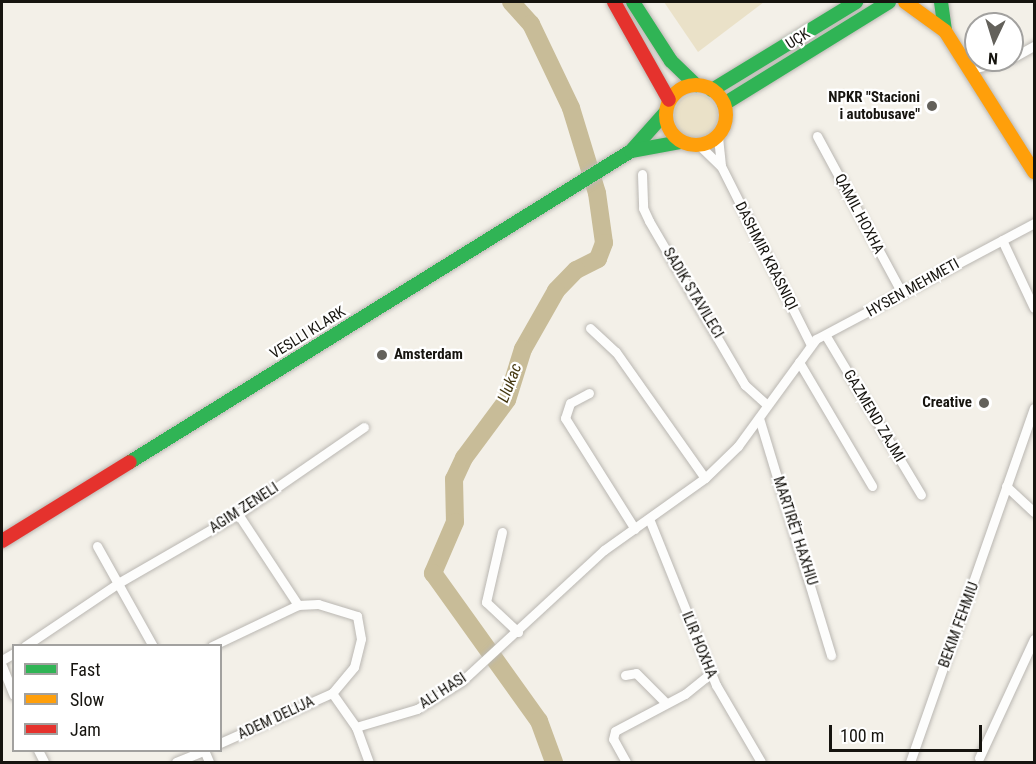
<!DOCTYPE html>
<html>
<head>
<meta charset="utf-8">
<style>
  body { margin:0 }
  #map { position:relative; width:1036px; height:764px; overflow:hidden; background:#f3f0e8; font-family:"Roboto Condensed",sans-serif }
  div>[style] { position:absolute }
  .green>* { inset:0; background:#eae1c8 }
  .round { border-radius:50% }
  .river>* { height:18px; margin:-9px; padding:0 9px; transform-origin:9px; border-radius:9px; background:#c8bc98 }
  .roads { filter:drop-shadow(0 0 2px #bab7b2) drop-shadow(0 0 2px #bab7b2) }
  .street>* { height:9px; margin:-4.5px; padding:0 4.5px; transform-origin:4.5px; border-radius:4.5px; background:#fdfdfc }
  .fast>* { height:14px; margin:-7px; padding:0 7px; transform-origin:7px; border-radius:7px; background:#30b455 }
  .slow>* { height:14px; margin:-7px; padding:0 7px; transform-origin:7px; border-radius:7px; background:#ff9f0a }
  .slow>.ring { margin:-7px; padding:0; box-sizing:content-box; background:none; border:14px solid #ff9f0a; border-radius:50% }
  .jam>* { height:14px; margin:-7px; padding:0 7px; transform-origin:7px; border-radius:7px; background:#e5322d }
  .dots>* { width:16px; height:16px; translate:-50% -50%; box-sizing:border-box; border:3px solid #fff; border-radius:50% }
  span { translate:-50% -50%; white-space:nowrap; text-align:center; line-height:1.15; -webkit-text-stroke:4.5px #fff; paint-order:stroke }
  .street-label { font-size:15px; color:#16140f }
  .poi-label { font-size:15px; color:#16140f; font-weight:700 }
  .right { translate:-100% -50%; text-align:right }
  .left { translate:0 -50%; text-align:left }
  .water-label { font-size:16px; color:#43360e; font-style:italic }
  .frame { position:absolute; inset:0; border:3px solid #16140f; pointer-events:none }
  .legend { position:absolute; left:12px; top:644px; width:210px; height:108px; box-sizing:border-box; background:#fff; border:2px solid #a2a19f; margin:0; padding:8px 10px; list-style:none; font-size:18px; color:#16140f }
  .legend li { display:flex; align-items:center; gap:12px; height:30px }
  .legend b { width:30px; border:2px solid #a2a19f }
  .north { position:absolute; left:964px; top:12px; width:60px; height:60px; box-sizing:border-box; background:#fff; border:2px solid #a2a19f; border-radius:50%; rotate:184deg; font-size:16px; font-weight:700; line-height:24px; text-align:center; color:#16140f }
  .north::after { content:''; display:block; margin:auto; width:21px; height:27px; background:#63615b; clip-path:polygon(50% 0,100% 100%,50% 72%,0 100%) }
  .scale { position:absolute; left:829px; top:725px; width:153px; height:27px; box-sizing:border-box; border:3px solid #16140f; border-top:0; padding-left:8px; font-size:18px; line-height:21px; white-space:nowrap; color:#16140f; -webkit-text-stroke:4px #fff; paint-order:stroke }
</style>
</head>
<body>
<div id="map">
  <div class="green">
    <i style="clip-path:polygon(664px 2px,764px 2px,698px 52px)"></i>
    <i class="round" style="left:674px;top:94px;width:44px;height:44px"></i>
  </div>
  <div class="river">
    <i style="left:511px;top:2px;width:30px;rotate:48deg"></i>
    <i style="left:531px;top:24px;width:93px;rotate:64.5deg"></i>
    <i style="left:571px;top:108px;width:89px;rotate:73deg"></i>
    <i style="left:597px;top:193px;width:50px;rotate:82deg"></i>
    <i style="left:604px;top:243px;width:17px;rotate:111deg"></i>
    <i style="left:598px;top:259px;width:25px;rotate:153deg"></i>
    <i style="left:576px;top:270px;width:29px;rotate:134deg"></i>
    <i style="left:556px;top:291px;width:67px;rotate:119.6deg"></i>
    <i style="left:523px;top:349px;width:53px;rotate:107.4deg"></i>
    <i style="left:507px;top:400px;width:72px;rotate:126.6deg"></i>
    <i style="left:464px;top:458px;width:23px;rotate:115deg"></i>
    <i style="left:454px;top:479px;width:43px;rotate:88.7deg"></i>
    <i style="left:455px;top:522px;width:56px;rotate:113.3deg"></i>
    <i style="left:433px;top:573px;width:182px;rotate:54.4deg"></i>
    <i style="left:539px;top:721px;width:44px;rotate:69.9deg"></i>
  </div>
  <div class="roads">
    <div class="street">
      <i style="left:1012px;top:58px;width:25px;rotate:-29deg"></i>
      <i style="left:968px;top:70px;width:41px;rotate:-14deg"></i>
      <i style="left:817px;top:136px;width:179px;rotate:61.6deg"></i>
      <i style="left:718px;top:137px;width:29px;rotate:84deg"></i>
      <i style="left:700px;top:146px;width:29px;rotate:44deg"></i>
      <i style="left:721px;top:166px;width:200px;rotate:63.3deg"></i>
      <i style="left:642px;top:174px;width:34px;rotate:88deg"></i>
      <i style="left:643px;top:208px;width:14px;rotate:65deg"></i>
      <i style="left:649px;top:221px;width:190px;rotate:59.7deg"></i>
      <i style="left:745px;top:385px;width:28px;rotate:42deg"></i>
      <i style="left:1002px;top:240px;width:75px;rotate:64.8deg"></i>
      <i style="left:590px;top:328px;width:35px;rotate:43deg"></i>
      <i style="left:616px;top:352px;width:154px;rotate:54.8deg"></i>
      <i style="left:826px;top:336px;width:185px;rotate:59.1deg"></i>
      <i style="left:799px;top:362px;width:144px;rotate:59.5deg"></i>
      <i style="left:589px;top:393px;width:21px;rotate:152deg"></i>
      <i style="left:570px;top:403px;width:16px;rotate:108deg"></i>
      <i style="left:565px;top:418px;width:131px;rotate:57.8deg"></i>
      <i style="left:759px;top:418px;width:248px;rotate:73.1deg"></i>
      <i style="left:1006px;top:486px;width:38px;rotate:43deg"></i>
      <i style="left:238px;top:514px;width:109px;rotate:56.6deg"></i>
      <i style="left:650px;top:521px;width:177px;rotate:68.1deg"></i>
      <i style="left:716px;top:685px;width:89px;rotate:59.7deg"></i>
      <i style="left:502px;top:532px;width:72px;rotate:102.9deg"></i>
      <i style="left:486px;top:602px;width:44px;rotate:43.2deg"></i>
      <i style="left:97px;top:546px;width:115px;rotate:60.8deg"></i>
      <i style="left:25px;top:646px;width:115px;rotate:-34deg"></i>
      <i style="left:120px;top:582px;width:136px;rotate:-30deg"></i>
      <i style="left:238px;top:514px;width:153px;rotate:-34.6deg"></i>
      <i style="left:212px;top:646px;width:95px;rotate:-25.5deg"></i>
      <i style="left:298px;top:605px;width:20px;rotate:-3deg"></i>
      <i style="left:318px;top:604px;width:41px;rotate:17.1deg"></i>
      <i style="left:357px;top:616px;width:23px;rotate:80deg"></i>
      <i style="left:361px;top:639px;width:29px;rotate:104deg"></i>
      <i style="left:354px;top:667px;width:34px;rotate:130deg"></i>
      <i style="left:332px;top:693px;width:123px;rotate:155.9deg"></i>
      <i style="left:2px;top:660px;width:14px;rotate:-30deg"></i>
      <i style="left:2px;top:666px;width:31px;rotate:68deg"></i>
      <i style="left:625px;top:675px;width:11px;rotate:-10deg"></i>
      <i style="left:636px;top:673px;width:42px;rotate:45deg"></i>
      <i style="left:332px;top:693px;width:42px;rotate:54.8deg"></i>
      <i style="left:356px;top:727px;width:37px;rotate:70deg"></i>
      <i style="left:356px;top:727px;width:64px;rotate:-16.4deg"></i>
      <i style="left:417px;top:709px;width:53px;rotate:-31.9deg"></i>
      <i style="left:462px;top:681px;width:193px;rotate:-42.7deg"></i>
      <i style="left:604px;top:550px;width:124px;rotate:-35.5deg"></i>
      <i style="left:705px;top:478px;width:46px;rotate:-44.1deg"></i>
      <i style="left:738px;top:446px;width:132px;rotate:-53.9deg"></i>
      <i style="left:816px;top:339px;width:247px;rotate:-28deg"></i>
      <i style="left:38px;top:750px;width:13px;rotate:63deg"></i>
      <i style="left:204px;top:750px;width:13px;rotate:67deg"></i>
      <i style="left:979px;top:758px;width:131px;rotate:-65.2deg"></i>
      <i style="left:176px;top:762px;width:31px;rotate:-22deg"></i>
      <i style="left:626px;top:762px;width:26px;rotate:-119deg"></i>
      <i style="left:613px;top:739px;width:8px;rotate:-76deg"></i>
      <i style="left:615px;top:731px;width:79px;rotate:-27.9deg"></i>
      <i style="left:685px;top:694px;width:33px;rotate:-39deg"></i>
      <i style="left:910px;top:762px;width:375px;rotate:-70.7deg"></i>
    </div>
    <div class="fast">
      <i style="left:633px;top:2px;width:70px;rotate:57.2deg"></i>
      <i style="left:671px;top:61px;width:35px;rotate:44deg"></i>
      <i style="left:941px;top:2px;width:29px;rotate:82deg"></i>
      <i style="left:712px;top:90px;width:169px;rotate:-31.4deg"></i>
      <i style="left:724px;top:104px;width:194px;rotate:-31.7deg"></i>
      <i style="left:633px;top:149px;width:48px;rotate:-48.4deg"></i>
      <i style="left:130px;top:462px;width:590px;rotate:-31.83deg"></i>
      <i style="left:631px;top:151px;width:51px;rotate:-10.2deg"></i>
    </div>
    <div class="slow">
      <i style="left:905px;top:2px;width:49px;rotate:35.9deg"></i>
      <i style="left:945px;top:31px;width:167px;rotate:57.7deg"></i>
      <i class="ring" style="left:666px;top:85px;width:46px;height:46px"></i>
    </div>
    <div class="jam">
      <i style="left:614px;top:2px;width:112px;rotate:60.7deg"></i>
      <i style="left:2px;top:541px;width:150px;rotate:-31.7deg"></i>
    </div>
  </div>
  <div class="dots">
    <i style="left:932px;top:106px;background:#63615b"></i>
    <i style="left:382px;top:355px;background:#63615b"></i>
    <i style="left:984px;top:403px;background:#63615b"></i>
  </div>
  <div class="street-label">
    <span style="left:798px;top:39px;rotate:-32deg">UÇK</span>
    <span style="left:859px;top:214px;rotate:62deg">QAMIL HOXHA</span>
    <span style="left:766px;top:256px;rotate:63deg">DASHMIR KRASNIQI</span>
    <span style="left:913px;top:288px;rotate:-29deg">HYSEN MEHMETI</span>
    <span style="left:693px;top:293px;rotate:59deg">SADIK STAVILECI</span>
    <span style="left:308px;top:333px;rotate:-32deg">VESLLI KLARK</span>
    <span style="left:874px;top:416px;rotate:59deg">GAZMEND ZAJMI</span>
    <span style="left:244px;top:508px;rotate:-33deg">AGIM ZENELI</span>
    <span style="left:795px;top:531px;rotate:72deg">MARTIRËT HAXHIU</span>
    <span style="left:959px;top:625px;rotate:-70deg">BEKIM FEHMIU</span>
    <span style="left:699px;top:645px;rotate:68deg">ILIR HOXHA</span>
    <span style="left:443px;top:691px;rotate:-33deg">ALI HASI</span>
    <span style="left:276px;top:718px;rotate:-25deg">ADEM DELIJA</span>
  </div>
  <div class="poi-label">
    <span class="right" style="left:920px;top:106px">NPKR "Stacioni<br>i autobusave"</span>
    <span class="left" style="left:394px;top:355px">Amsterdam</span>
    <span class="right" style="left:972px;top:403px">Creative</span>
  </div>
  <div class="water-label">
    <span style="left:510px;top:383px;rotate:-69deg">Llukac</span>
  </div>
  <div class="frame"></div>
  <ul class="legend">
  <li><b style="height:8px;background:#30b455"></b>Fast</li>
  <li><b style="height:8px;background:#ff9f0a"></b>Slow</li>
  <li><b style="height:8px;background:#e5322d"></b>Jam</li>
  </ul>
  <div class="north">N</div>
  <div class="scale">100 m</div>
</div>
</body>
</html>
